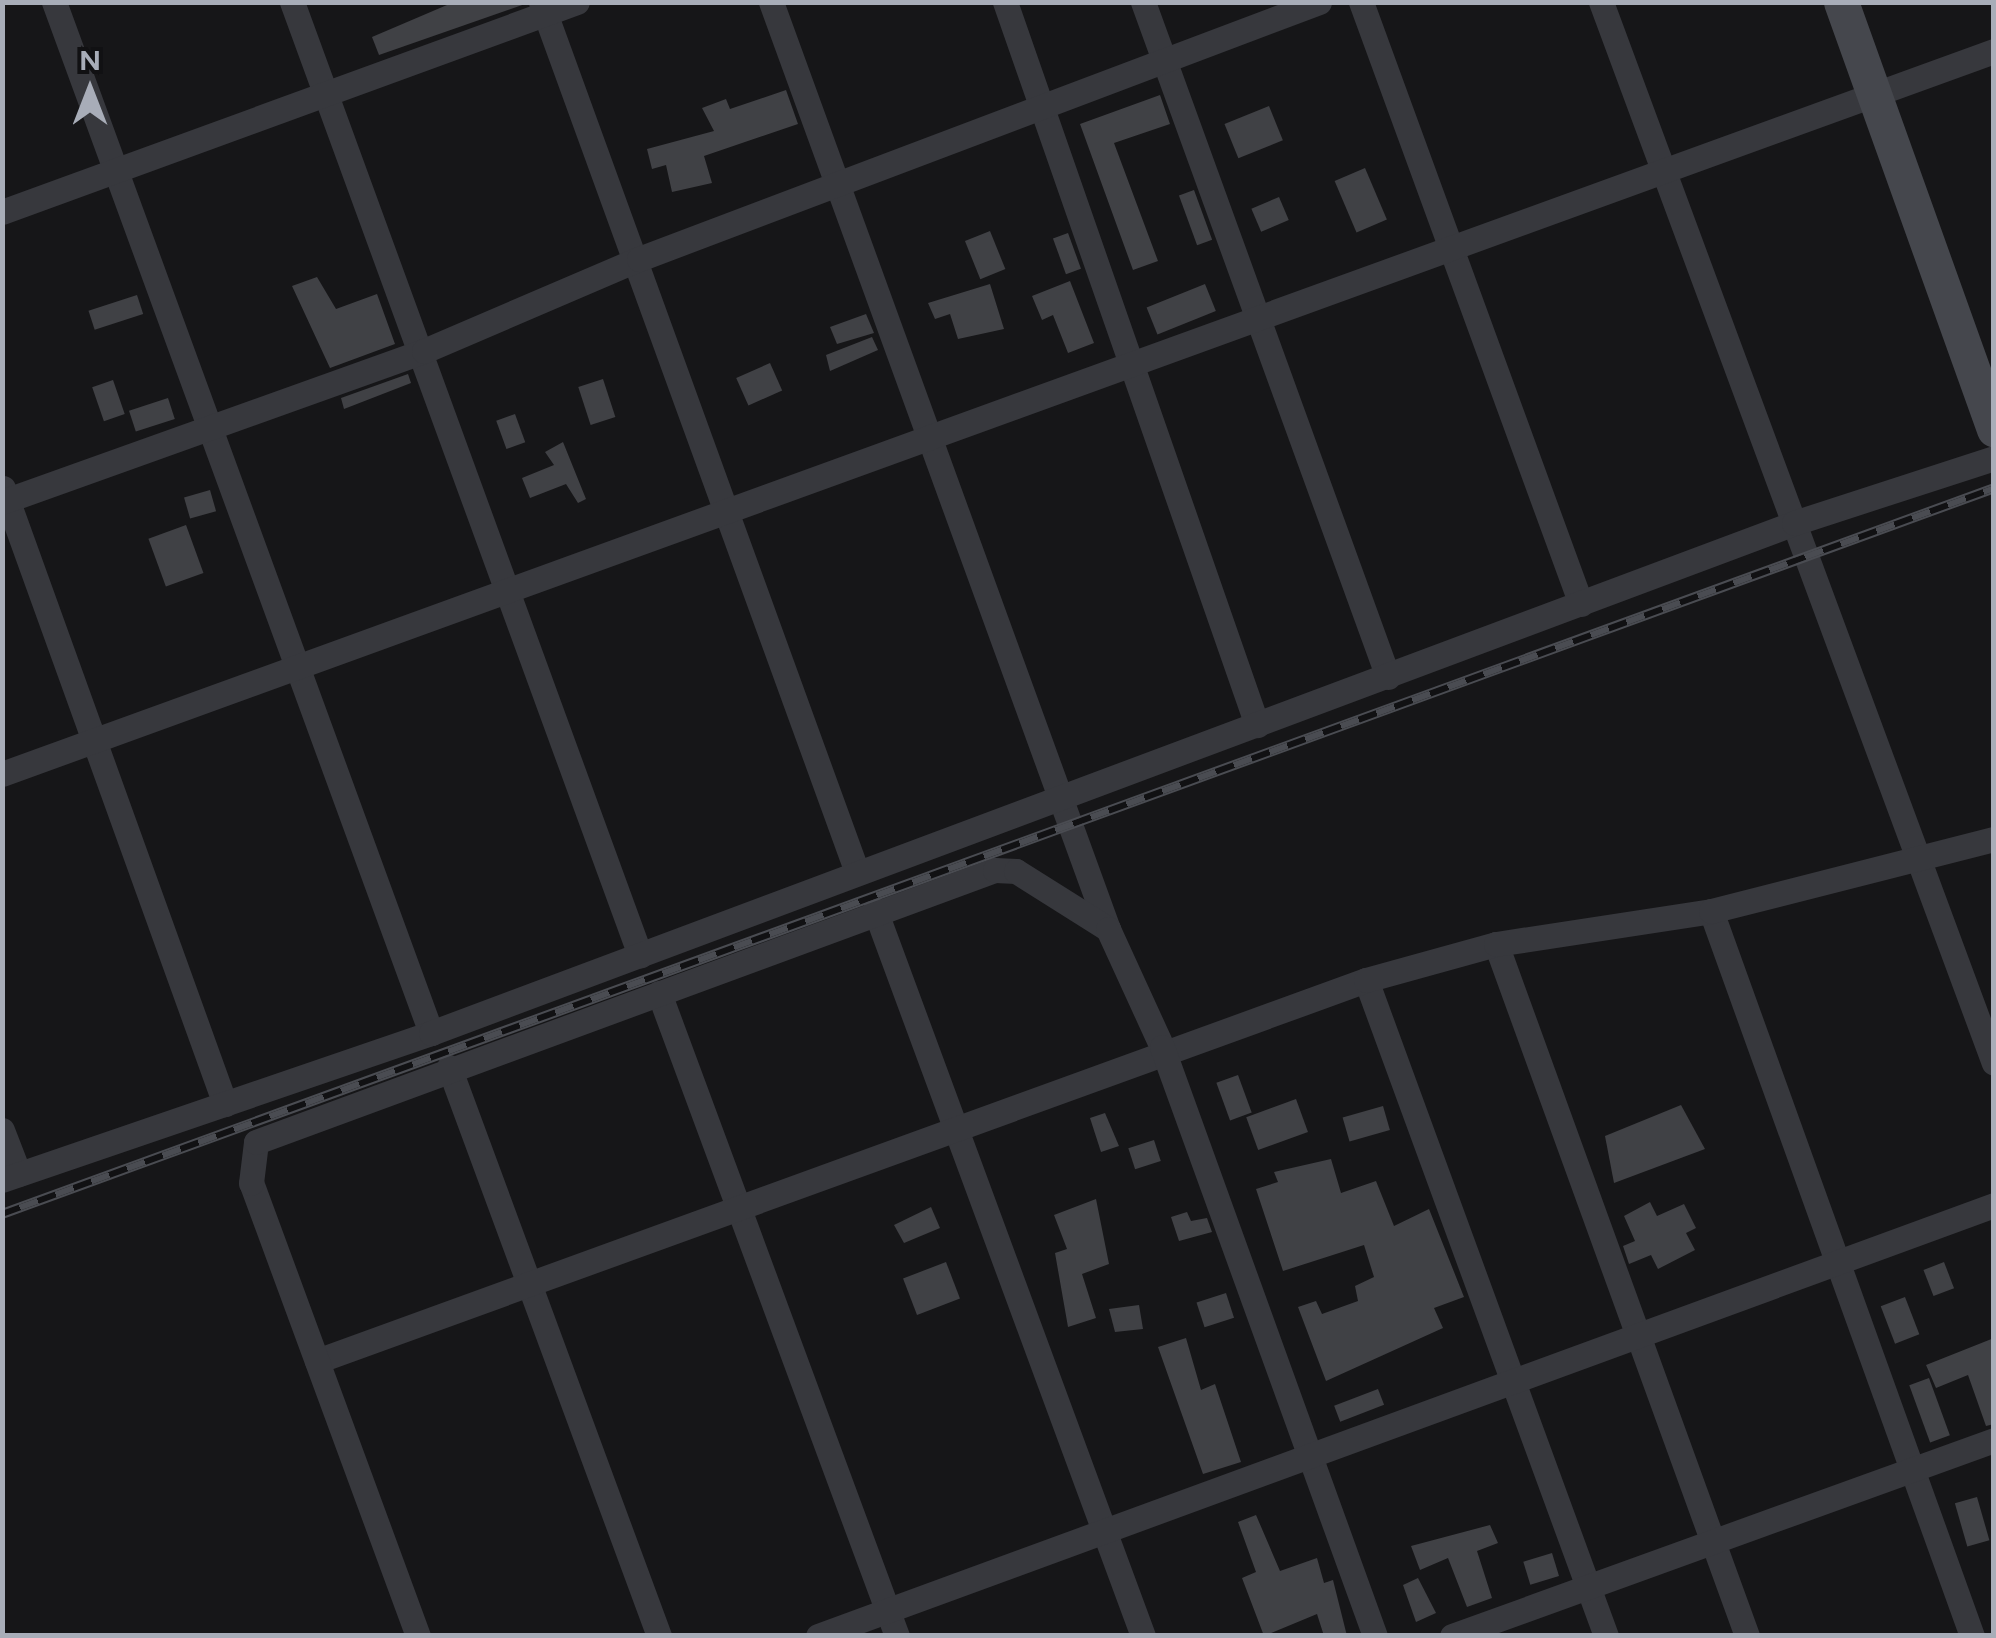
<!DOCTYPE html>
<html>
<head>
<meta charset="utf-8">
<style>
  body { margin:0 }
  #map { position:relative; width:1996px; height:1638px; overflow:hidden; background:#161618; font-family:Figtree,sans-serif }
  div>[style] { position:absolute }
  .building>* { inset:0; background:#404145; transform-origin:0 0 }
  .minor>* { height:25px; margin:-12.5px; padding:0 12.5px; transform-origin:12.5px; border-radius:12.5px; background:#37383d }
  .secondary>* { height:35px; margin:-17.5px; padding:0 17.5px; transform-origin:17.5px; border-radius:17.5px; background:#45474d }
  .rail>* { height:10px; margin-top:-5px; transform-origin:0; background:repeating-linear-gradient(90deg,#111113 0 19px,#4a4c52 0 38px); box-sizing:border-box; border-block:2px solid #4a4c52 }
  span { translate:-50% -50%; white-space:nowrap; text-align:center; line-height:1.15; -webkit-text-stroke:8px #111113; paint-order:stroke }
  .frame { position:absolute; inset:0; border:5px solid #a8adb8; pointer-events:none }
  .north { position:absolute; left:40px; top:40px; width:100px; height:100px; -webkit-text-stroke:8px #111113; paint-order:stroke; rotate:0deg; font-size:28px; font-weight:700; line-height:40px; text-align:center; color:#a8adb8 }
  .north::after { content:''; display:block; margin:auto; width:35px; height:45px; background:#a8adb8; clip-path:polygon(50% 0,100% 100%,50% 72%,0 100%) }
</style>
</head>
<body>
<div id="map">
  <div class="building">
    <i style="clip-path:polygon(454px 2px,525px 4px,379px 55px,372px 37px)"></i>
    <i style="clip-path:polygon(786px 90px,798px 124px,704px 156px,712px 183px,672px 192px,666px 165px,652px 169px,647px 149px,714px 131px,702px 108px,726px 99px,730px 109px)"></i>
    <i style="clip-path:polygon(1160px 95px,1170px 124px,1114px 143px,1158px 261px,1133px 270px,1080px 124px)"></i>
    <i style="left:1269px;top:106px;width:37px;height:48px;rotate:68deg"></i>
    <i style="left:1365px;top:168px;width:56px;height:33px;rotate:67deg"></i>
    <i style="left:1194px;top:190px;width:53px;height:16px;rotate:70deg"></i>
    <i style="left:1279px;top:197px;width:25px;height:30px;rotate:67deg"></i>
    <i style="left:990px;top:231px;width:41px;height:27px;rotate:68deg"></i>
    <i style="left:1068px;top:233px;width:38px;height:16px;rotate:70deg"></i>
    <i style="clip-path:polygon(317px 277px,336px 309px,377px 294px,395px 344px,330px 368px,292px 286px)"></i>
    <i style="clip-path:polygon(1070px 281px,1094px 343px,1068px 353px,1053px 315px,1042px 320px,1032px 296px)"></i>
    <i style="clip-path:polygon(990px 284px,1004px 329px,958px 339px,950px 314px,935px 319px,928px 303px)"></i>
    <i style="left:1205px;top:284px;width:29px;height:63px;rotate:68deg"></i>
    <i style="left:137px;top:295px;width:20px;height:51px;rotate:72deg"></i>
    <i style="clip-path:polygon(866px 314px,874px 333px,837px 344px,830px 327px)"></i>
    <i style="clip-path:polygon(872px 337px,878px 350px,830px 371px,826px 355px)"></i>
    <i style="left:770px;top:363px;width:30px;height:37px;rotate:66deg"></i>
    <i style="clip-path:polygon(408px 374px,411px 383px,344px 409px,341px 398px)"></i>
    <i style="left:603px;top:379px;width:40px;height:26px;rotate:72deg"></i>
    <i style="left:113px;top:380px;width:36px;height:22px;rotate:71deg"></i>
    <i style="left:168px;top:398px;width:22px;height:41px;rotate:72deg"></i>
    <i style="left:515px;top:414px;width:30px;height:20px;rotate:70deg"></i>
    <i style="clip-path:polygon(563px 442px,586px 499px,578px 503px,566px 484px,530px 498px,522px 478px,554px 465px,545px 452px)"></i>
    <i style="left:210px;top:490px;width:22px;height:27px;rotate:74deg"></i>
    <i style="left:186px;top:525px;width:51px;height:40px;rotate:70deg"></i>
    <i style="left:1238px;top:1075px;width:40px;height:23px;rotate:70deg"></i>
    <i style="left:1296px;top:1099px;width:35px;height:53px;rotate:70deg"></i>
    <i style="clip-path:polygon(1681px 1105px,1705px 1149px,1614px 1183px,1605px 1136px)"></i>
    <i style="left:1383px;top:1106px;width:25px;height:42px;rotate:74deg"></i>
    <i style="clip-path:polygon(1105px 1113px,1119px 1146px,1101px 1152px,1090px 1118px)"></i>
    <i style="left:1154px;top:1140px;width:22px;height:27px;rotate:72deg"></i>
    <i style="clip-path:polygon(1331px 1159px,1341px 1193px,1376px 1181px,1394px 1226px,1429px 1209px,1464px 1297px,1434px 1308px,1443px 1328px,1326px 1381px,1298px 1307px,1316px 1301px,1322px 1314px,1358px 1301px,1355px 1286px,1374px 1277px,1364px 1245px,1283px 1271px,1256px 1189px,1278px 1182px,1274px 1172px)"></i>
    <i style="clip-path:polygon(1096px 1199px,1109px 1264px,1082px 1274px,1096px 1318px,1068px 1327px,1055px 1253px,1067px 1249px,1054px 1215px)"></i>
    <i style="clip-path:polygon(1650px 1202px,1657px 1216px,1684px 1204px,1696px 1228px,1686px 1233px,1695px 1250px,1658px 1269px,1651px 1255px,1629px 1264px,1623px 1246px,1635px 1241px,1624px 1216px)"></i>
    <i style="clip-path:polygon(931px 1207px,940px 1228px,904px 1243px,894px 1225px)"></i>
    <i style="clip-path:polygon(1187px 1212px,1191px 1221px,1207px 1218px,1212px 1232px,1179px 1241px,1171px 1217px)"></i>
    <i style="left:946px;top:1262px;width:39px;height:46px;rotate:69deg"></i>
    <i style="left:1944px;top:1262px;width:28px;height:22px;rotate:69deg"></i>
    <i style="left:1226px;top:1293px;width:26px;height:31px;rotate:72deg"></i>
    <i style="left:1905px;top:1297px;width:40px;height:26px;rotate:69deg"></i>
    <i style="clip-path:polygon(1139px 1305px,1143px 1329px,1115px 1332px,1109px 1309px)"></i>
    <i style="clip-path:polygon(1186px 1338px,1201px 1390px,1215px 1384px,1241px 1462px,1203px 1474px,1158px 1347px)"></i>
    <i style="clip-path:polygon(1994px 1338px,1994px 1424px,1986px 1426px,1968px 1375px,1936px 1388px,1926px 1365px)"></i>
    <i style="left:1929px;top:1378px;width:61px;height:21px;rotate:70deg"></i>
    <i style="left:1378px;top:1389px;width:17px;height:47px;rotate:69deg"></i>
    <i style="left:1977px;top:1497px;width:45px;height:23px;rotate:74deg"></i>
    <i style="clip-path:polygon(1256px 1515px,1280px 1571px,1317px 1558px,1324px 1583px,1333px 1580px,1347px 1636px,1324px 1636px,1317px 1614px,1264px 1636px,1242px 1578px,1256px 1572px,1238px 1522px)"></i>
    <i style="clip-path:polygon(1490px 1525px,1498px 1543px,1477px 1551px,1492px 1598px,1467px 1607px,1448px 1558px,1420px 1570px,1411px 1546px)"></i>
    <i style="left:1552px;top:1553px;width:24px;height:30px;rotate:73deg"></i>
    <i style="clip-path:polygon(1418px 1578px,1436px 1613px,1416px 1622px,1403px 1585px)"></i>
  </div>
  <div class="minor">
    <i style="left:54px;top:2px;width:1098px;rotate:69.91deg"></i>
    <i style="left:292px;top:2px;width:1015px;rotate:69.94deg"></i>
    <i style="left:541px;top:2px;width:926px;rotate:70.04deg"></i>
    <i style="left:771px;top:2px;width:986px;rotate:70.02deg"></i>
    <i style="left:1005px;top:2px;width:766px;rotate:70.78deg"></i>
    <i style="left:1143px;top:2px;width:718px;rotate:70.05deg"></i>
    <i style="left:1361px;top:2px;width:641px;rotate:69.93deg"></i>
    <i style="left:1601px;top:2px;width:1131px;rotate:69.68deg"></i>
    <i style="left:2px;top:212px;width:612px;rotate:-20.06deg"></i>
    <i style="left:3px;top:488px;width:655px;rotate:70.18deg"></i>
    <i style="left:2px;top:502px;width:448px;rotate:-19.7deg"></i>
    <i style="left:424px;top:351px;width:234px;rotate:-23.2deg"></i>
    <i style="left:639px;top:259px;width:727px;rotate:-20.7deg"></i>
    <i style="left:2px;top:774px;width:2119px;rotate:-19.95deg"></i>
    <i style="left:875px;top:910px;width:774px;rotate:69.74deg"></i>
    <i style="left:1711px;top:911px;width:771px;rotate:70.2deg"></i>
    <i style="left:1496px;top:944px;width:736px;rotate:70.06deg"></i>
    <i style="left:1366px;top:980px;width:699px;rotate:69.9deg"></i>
    <i style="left:659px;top:993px;width:686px;rotate:69.69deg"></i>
    <i style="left:449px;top:1067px;width:607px;rotate:69.74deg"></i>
    <i style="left:2px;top:1130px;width:47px;rotate:68.9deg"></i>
    <i style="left:2px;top:1180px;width:453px;rotate:-18.9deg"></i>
    <i style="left:431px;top:1033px;width:1455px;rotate:-20.51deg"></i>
    <i style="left:1794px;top:523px;width:210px;rotate:-18deg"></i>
    <i style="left:317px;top:1361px;width:1116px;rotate:-19.96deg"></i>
    <i style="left:1366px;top:980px;width:135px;rotate:-15.5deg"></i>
    <i style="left:1496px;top:944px;width:218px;rotate:-8.7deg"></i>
    <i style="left:1711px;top:911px;width:292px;rotate:-14.3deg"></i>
    <i style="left:418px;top:1636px;width:483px;rotate:-110.2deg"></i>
    <i style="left:251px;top:1183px;width:41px;rotate:-83deg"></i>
    <i style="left:256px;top:1142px;width:787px;rotate:-20.21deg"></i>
    <i style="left:995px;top:870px;width:21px;rotate:3deg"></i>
    <i style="left:1016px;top:871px;width:109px;rotate:32.2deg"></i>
    <i style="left:1108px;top:929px;width:130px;rotate:65.4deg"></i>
    <i style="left:1162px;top:1047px;width:626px;rotate:70.12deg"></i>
    <i style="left:818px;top:1636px;width:1252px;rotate:-20.13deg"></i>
    <i style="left:1452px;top:1636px;width:576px;rotate:-19.88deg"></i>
  </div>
  <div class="secondary">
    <i style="left:1841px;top:2px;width:454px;rotate:70.3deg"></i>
  </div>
  <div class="rail">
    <i style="left:2px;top:1214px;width:2120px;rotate:-20.02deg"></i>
  </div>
  <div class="frame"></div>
  <div class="north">N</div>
</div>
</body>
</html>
